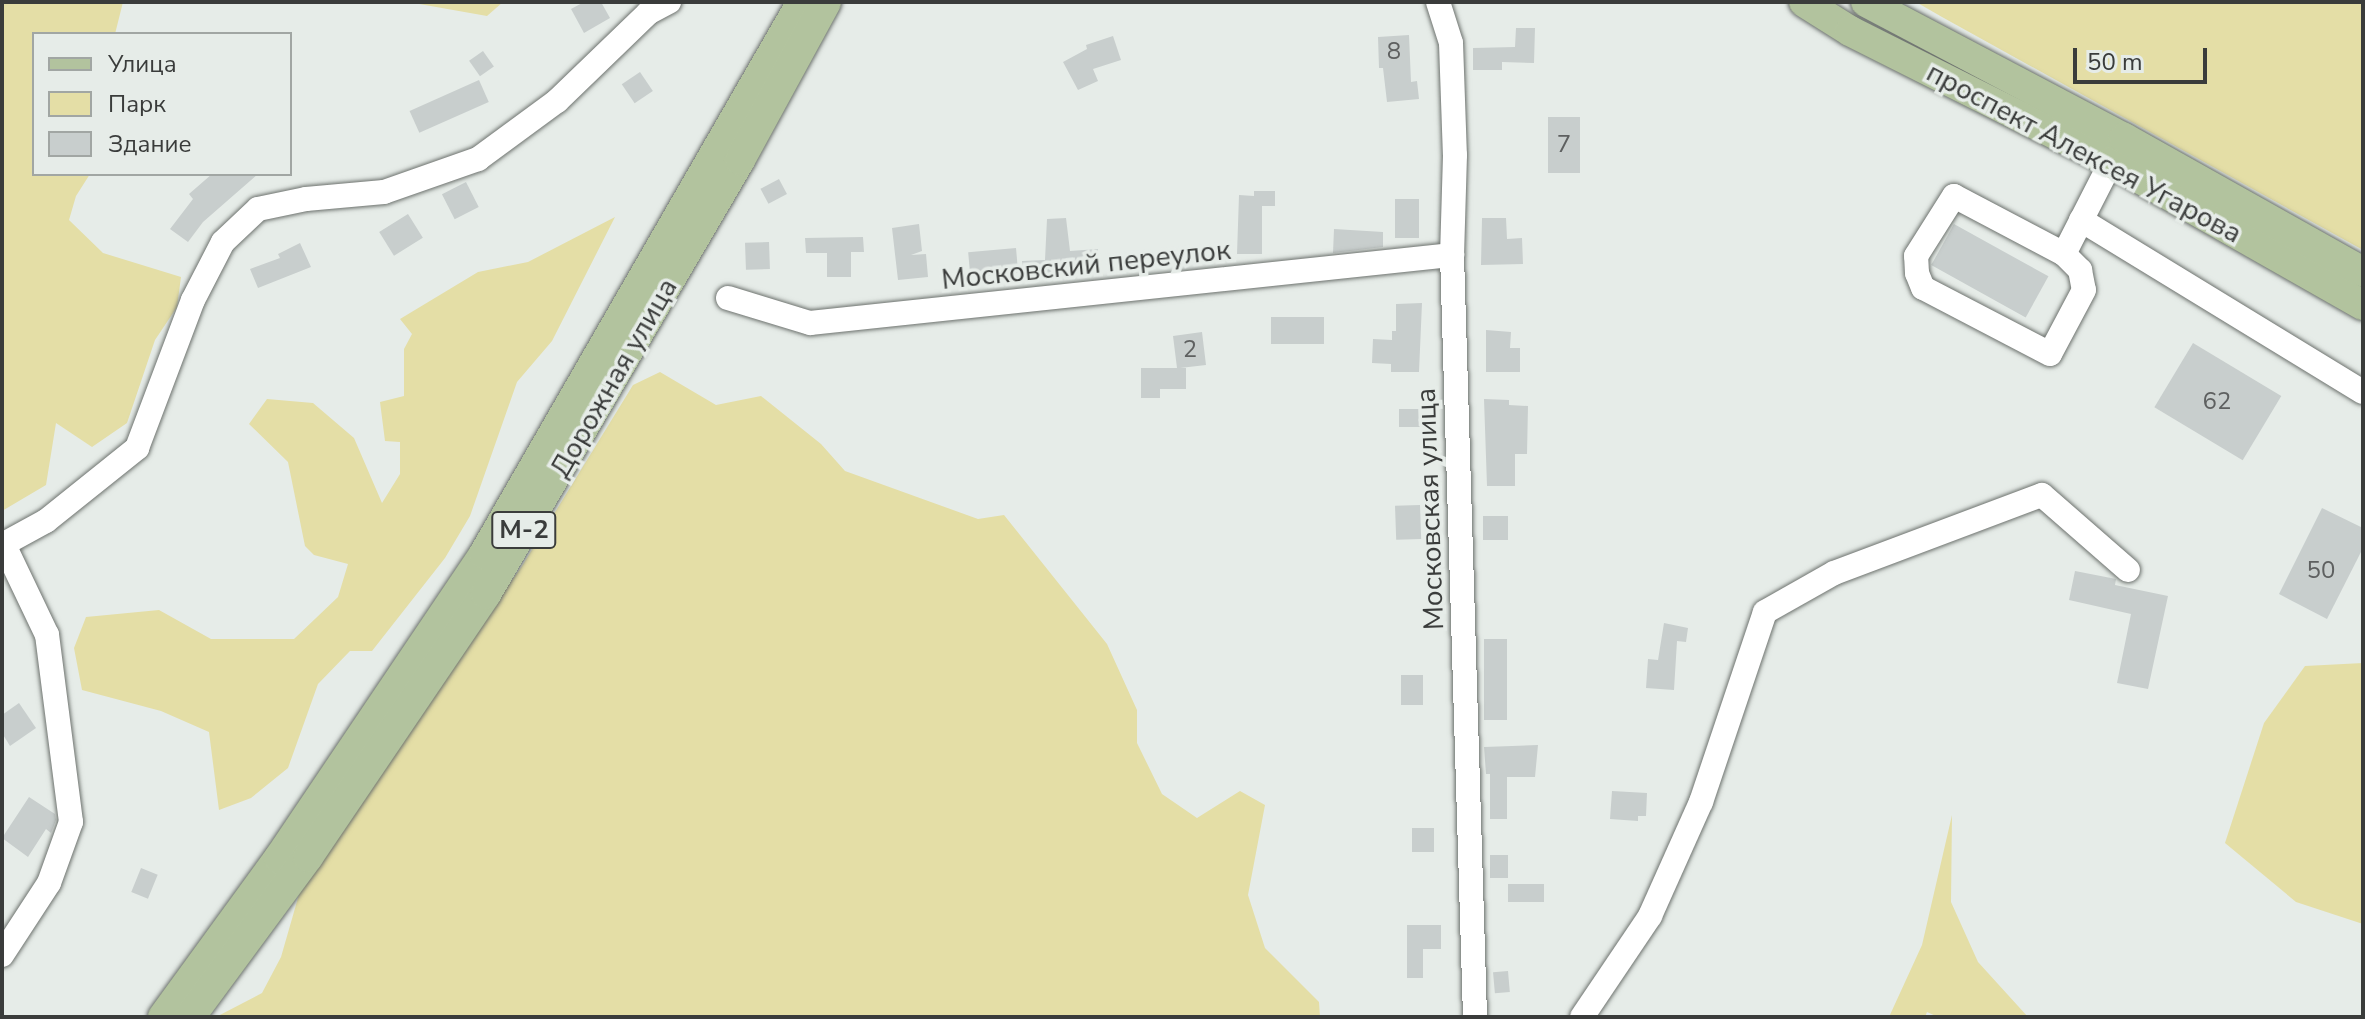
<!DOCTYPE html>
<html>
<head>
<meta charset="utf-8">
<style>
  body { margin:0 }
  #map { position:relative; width:2365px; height:1019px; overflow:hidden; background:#e6ece8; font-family:"Nunito Sans",sans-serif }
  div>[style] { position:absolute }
  .green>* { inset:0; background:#e4dea6 }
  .building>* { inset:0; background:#c8cecd; transform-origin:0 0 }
  .roads { filter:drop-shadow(0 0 2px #6d726e) drop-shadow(0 0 2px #6d726e) }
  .minor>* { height:24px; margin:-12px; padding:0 12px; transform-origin:12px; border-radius:12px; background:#fff }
  .major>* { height:30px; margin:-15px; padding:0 15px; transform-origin:15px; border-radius:15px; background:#b2c39e }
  span { translate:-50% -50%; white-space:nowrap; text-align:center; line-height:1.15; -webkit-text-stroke:7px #e6ece8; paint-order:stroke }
  .number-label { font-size:24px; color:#5e6060 }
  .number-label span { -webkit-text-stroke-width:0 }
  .shield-label span { padding:2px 6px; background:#e6ece8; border:2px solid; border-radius:6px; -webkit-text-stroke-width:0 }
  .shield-label { font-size:26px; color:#3a3c3b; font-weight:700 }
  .street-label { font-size:28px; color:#3a3c3b }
  .frame { position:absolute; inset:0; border:4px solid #3a3c3b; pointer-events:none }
  .legend { position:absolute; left:32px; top:32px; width:260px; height:144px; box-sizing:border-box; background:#e6ece8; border:2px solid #a1a6a3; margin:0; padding:10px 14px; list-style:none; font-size:24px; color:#3a3c3b }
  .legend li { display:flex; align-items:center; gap:16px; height:40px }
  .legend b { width:40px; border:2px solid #a1a6a3 }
  .scale { position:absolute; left:2073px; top:48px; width:134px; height:36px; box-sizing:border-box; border:4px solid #3a3c3b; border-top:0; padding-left:10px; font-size:24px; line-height:28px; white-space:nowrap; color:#3a3c3b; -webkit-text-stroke:6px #e6ece8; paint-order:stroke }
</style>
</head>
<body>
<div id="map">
  <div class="green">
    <i style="clip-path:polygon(2px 2px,123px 2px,115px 34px,34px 34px,34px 174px,90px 174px,76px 196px,69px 220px,103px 253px,181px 277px,177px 307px,155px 340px,127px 423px,92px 447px,56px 423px,46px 485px,2px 511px)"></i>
    <i style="clip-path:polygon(408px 2px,503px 2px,487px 16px)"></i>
    <i style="clip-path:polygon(1916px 2px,2363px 2px,2363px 250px,1942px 17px)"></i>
    <i style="clip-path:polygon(615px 217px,552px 341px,517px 382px,470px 516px,445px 558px,372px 651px,350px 651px,318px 684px,288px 768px,251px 798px,219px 810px,209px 732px,161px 711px,82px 690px,74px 648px,86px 617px,159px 610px,211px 639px,294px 639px,338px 597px,348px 564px,314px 555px,305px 546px,288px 462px,249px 424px,267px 399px,313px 403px,354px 438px,382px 503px,400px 474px,400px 442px,385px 441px,380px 402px,404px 396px,404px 349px,412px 334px,400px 319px,478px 272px,528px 262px)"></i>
    <i style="clip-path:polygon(660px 372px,716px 405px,761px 396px,821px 444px,845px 471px,978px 519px,1004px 515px,1107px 644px,1137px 710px,1137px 743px,1162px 794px,1197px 818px,1240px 791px,1265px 805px,1248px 895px,1265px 948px,1319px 1002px,1320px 1017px,216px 1017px,262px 993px,281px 957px,302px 884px,375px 774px,522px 566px,633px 385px)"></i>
    <i style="clip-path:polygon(2363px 663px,2363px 924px,2296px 902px,2225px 843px,2264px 723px,2305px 666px)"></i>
    <i style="clip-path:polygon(1952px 815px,1951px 902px,1978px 962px,2028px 1017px,1938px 1017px,1927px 1012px,1925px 1017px,1889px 1017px,1922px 945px)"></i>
  </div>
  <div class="building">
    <i style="clip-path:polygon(584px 2px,601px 2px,610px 18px,584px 33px,571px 9px)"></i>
    <i style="clip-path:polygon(1516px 28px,1535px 28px,1534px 63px,1502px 62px,1502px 70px,1473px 70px,1473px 48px,1515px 47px)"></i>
    <i style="clip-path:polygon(1409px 35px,1411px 82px,1417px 81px,1419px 99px,1387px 102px,1383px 68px,1379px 68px,1378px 37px)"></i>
    <i style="clip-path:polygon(1113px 36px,1121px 60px,1093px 69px,1098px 81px,1078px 90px,1063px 62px,1087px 49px,1086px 45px)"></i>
    <i style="left:483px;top:51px;width:19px;height:17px;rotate:55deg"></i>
    <i style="left:640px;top:72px;width:23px;height:22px;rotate:56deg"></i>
    <i style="left:479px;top:80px;width:24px;height:76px;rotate:66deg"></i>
    <i style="left:1548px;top:117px;width:32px;height:56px"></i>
    <i style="clip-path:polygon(212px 174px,258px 174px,203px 222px,188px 242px,170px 229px,193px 199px,189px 194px)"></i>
    <i style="left:779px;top:179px;width:17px;height:21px;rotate:62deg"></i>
    <i style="left:466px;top:182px;width:28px;height:27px;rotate:63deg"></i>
    <i style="clip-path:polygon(1254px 191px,1275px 191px,1275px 206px,1262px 206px,1262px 254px,1237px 254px,1239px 195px,1254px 196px)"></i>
    <i style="left:1395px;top:199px;width:24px;height:39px"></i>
    <i style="left:408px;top:214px;width:28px;height:34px;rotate:58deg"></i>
    <i style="clip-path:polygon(1066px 218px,1070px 251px,1098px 249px,1099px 264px,1071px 266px,1071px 272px,1023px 275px,1022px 261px,1045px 260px,1047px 219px)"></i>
    <i style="clip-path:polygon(1482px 218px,1506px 218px,1507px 239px,1522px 238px,1523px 264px,1481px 265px)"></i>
    <i style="clip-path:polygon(919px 224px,922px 251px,911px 255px,926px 254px,928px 277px,898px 280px,892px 228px)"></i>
    <i style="left:1954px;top:224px;width:108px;height:47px;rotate:29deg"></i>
    <i style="clip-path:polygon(1334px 229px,1383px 232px,1383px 247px,1333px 253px)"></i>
    <i style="clip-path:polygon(863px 237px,864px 252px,851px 252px,851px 277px,827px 277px,827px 253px,806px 253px,805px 238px)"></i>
    <i style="left:769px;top:242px;width:27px;height:24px;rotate:88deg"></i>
    <i style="clip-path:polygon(300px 243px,311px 267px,258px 288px,250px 269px,280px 258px,278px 254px)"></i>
    <i style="left:1016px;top:248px;width:25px;height:48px;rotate:85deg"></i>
    <i style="clip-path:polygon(1422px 303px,1419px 372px,1391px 372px,1391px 364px,1372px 363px,1373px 339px,1392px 340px,1392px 331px,1396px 331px,1396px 304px)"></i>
    <i style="left:1271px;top:317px;width:53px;height:27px"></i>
    <i style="clip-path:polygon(1486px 330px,1511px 332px,1510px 348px,1520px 348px,1520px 372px,1486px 372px)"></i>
    <i style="clip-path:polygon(1202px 332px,1206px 365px,1180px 368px,1186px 368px,1186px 389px,1160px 389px,1160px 398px,1141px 398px,1141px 368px,1177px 368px,1173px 336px)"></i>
    <i style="left:2193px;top:343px;width:103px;height:75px;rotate:31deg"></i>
    <i style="clip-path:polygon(1484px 399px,1509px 400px,1509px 405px,1528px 406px,1527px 454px,1515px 454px,1515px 486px,1487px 486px)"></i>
    <i style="left:1424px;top:409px;width:18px;height:25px;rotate:90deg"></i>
    <i style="left:1420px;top:505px;width:34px;height:25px;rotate:88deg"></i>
    <i style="clip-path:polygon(2322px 508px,2363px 528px,2363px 548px,2327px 619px,2279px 594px)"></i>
    <i style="left:1483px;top:516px;width:25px;height:24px"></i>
    <i style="clip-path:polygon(2075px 571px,2116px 579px,2115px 585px,2168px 596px,2148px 689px,2117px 683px,2131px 614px,2069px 600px)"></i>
    <i style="clip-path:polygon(1664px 623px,1688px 628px,1686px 642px,1677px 641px,1674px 690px,1646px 688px,1648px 659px,1658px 660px)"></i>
    <i style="left:1484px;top:639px;width:23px;height:81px"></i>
    <i style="left:1401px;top:675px;width:22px;height:30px"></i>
    <i style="clip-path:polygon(19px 703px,36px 728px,10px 746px,2px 733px,2px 715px)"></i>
    <i style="clip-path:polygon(1538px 745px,1535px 777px,1507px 777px,1507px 819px,1490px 819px,1490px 774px,1486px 774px,1484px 747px)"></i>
    <i style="clip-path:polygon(1612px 791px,1647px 793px,1646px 816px,1638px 816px,1638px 821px,1610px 819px)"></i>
    <i style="clip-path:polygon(29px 797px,55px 814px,56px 820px,51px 833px,46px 829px,28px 857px,2px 838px)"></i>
    <i style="left:1412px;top:828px;width:22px;height:24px"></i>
    <i style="left:1490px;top:855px;width:18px;height:23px"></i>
    <i style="left:141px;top:868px;width:18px;height:26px;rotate:22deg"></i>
    <i style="left:1508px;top:884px;width:36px;height:18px"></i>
    <i style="clip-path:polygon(1407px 925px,1441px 925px,1441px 949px,1423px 949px,1423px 978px,1407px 978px)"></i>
    <i style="left:1508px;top:971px;width:21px;height:15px;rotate:85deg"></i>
  </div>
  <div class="roads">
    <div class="minor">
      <i style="left:1438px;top:2px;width:43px;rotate:72.4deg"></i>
      <i style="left:1451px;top:43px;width:112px;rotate:88deg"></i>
      <i style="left:1455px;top:155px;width:100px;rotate:91.7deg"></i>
      <i style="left:1452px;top:255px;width:762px;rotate:88.27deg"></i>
      <i style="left:1954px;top:196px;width:124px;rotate:27.8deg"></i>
      <i style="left:2064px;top:254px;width:23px;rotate:45deg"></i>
      <i style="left:2080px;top:270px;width:20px;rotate:79deg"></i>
      <i style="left:2084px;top:290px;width:72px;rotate:118deg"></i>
      <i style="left:2050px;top:354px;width:143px;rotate:-152.5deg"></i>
      <i style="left:1923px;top:288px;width:16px;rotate:-112deg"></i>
      <i style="left:1917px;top:273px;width:17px;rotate:-93deg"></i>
      <i style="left:1916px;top:256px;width:71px;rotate:-57.7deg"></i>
      <i style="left:2081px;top:220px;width:330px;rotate:31.4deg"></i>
      <i style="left:2064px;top:254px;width:103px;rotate:-62.9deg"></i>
      <i style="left:728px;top:298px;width:86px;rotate:17deg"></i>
      <i style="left:810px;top:323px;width:646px;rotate:-6.05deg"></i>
      <i style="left:2px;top:545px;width:50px;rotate:-28.6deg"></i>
      <i style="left:46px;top:521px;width:117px;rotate:-38.7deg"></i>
      <i style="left:137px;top:448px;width:158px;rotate:-69.3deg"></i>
      <i style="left:193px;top:300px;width:65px;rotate:-62.7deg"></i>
      <i style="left:223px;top:242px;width:48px;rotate:-43.3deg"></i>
      <i style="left:258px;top:209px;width:49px;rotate:-11.8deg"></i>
      <i style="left:306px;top:199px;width:78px;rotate:-5.1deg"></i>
      <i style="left:384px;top:192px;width:100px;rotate:-19.3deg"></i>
      <i style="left:478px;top:159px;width:98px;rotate:-36.3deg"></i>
      <i style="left:557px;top:101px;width:127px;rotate:-44deg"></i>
      <i style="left:648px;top:13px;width:24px;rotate:-28deg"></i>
      <i style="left:2px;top:955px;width:86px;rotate:-56.9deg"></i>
      <i style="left:49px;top:883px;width:65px;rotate:-70.2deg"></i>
      <i style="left:71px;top:822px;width:189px;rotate:-97.3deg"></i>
      <i style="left:47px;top:635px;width:100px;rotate:-115.5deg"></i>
      <i style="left:1582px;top:1017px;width:122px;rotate:-56deg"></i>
      <i style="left:1650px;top:916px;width:125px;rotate:-65.9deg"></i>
      <i style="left:1701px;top:802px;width:200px;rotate:-71.4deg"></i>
      <i style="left:1765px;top:612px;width:79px;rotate:-29.5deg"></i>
      <i style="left:1834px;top:573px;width:222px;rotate:-20.6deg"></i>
      <i style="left:2042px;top:495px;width:114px;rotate:41.1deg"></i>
    </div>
    <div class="major">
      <i style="left:1804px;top:2px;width:54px;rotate:32.2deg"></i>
      <i style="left:1850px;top:31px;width:292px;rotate:26.7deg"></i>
      <i style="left:2111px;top:162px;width:290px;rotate:29.6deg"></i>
      <i style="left:1866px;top:2px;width:292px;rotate:27.8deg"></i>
      <i style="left:2124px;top:138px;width:274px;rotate:29.3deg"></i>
      <i style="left:163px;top:1017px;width:197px;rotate:-53.9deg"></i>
      <i style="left:279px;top:858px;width:367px;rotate:-56deg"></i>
      <i style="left:484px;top:554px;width:637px;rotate:-60.05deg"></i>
      <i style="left:190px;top:1017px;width:199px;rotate:-53.6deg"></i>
      <i style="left:308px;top:857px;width:318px;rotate:-55.9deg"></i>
      <i style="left:486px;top:594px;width:503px;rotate:-59.66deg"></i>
      <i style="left:740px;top:160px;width:180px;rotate:-61.4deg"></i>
    </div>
  </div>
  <div class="number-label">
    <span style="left:1394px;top:52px">8</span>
    <span style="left:1564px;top:145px">7</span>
    <span style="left:1190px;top:350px">2</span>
    <span style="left:2217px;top:402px">62</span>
    <span style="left:2321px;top:571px">50</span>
  </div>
  <div class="shield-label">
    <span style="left:524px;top:530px">М-2</span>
  </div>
  <div class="street-label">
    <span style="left:2084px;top:153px;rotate:28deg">проспект Алексея Угарова</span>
    <span style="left:1086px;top:265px;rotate:-6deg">Московский переулок</span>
    <span style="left:614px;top:378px;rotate:-60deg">Дорожная улица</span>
    <span style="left:1430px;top:509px;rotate:-92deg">Московская улица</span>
  </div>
  <div class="frame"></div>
  <ul class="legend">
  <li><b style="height:10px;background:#b2c39e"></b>Улица</li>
  <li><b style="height:22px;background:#e4dea6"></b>Парк</li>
  <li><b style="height:22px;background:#c8cecd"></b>Здание</li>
  </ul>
  <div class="scale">50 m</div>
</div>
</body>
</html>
